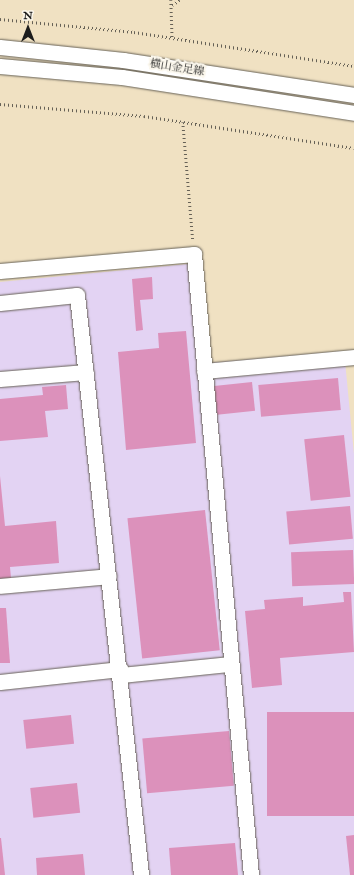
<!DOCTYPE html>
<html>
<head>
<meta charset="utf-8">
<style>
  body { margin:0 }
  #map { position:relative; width:354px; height:875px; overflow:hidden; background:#f0e1c2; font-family:"IM FELL English","Noto Serif JP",serif }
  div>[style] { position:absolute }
  .built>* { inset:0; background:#e3d3f3 }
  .building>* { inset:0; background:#dc91bb; transform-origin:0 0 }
  .path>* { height:2.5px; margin-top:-1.25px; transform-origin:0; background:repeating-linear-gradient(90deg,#666156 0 1px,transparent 0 4px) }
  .roads { filter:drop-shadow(0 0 1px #666156) drop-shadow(0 0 1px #666156) }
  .minor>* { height:15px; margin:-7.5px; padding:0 7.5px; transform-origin:7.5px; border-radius:7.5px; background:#fff }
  span { translate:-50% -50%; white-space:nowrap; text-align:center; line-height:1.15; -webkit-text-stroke:4px #fbf7ec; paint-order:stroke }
  .street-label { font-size:11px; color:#1c1c1c }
  .north { position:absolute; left:8px; top:8px; width:40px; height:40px; -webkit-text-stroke:3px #fbf7ec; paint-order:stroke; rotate:0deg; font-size:11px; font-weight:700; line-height:16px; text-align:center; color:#1c1c1c }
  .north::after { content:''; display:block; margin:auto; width:14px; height:18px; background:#1c1c1c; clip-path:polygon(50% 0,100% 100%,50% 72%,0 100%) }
</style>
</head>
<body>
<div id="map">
  <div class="built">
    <i style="clip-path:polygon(198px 263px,209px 363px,344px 351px,354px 454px,354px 875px,0 875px,0 282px)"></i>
  </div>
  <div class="building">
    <i style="clip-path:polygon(152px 277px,153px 299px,140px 300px,143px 330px,136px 331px,132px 279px)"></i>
    <i style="clip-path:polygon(186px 331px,196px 443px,126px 450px,118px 352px,159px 348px,158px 333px)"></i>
    <i style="left:338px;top:378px;width:32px;height:80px;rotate:85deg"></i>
    <i style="left:252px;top:382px;width:29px;height:38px;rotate:84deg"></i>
    <i style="clip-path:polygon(66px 385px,68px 409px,45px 411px,48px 437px,0 441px,0 399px,43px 395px,42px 387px)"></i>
    <i style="left:344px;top:435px;width:62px;height:40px;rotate:84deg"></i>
    <i style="clip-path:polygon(0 476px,5px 526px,56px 521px,59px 563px,10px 567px,11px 578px,0 579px)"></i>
    <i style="left:350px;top:506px;width:33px;height:64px;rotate:85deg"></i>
    <i style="left:205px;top:510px;width:141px;height:78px;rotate:84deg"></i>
    <i style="left:353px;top:550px;width:34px;height:62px;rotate:88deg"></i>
    <i style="clip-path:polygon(343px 592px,351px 592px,354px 652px,280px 658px,282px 685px,252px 688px,245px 611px,265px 609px,264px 600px,303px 597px,303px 606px,344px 602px)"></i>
    <i style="clip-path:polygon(0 608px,6px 608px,10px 663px,0 663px)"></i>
    <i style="left:354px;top:712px;width:104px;height:87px;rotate:90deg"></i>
    <i style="left:71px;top:715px;width:29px;height:48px;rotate:84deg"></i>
    <i style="left:229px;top:731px;width:55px;height:87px;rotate:85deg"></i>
    <i style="left:77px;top:783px;width:30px;height:47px;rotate:84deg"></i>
    <i style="clip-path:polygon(354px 835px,354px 875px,350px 875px,346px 836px)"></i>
    <i style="clip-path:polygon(0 838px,1px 838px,5px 875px,0 875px)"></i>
    <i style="clip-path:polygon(235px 843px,238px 875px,171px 875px,169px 848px)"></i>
    <i style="clip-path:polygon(83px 854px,85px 875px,37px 875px,36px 858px)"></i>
  </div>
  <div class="path">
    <i style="left:171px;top:0;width:37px;rotate:88deg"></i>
    <i style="left:172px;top:5px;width:9px;rotate:-36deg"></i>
    <i style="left:0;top:19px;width:135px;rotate:5.5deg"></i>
    <i style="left:134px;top:32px;width:223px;rotate:8.8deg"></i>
    <i style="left:0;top:104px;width:144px;rotate:4.8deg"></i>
    <i style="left:144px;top:116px;width:212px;rotate:8.7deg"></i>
    <i style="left:183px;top:122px;width:120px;rotate:85.2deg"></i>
  </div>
  <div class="roads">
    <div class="minor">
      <i style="left:0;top:47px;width:124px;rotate:6deg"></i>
      <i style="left:123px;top:60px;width:234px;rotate:8.6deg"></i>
      <i style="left:0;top:66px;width:122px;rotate:5.2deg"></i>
      <i style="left:122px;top:77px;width:235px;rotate:8.8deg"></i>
      <i style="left:0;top:271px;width:195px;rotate:-5deg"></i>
      <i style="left:194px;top:254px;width:624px;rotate:84.76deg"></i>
      <i style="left:0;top:303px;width:77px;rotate:-5.9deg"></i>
      <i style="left:77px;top:295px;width:584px;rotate:83.7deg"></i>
      <i style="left:204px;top:371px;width:151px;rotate:-5.3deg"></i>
      <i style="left:0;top:379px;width:86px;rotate:-4.7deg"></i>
      <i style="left:0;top:586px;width:109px;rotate:-5.2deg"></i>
      <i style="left:121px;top:675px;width:110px;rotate:-5.8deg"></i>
      <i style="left:0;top:682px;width:121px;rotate:-6.2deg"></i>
    </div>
  </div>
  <div class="street-label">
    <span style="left:177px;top:68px;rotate:9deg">横山金足線</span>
  </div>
  <div class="north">N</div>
</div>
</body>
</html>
